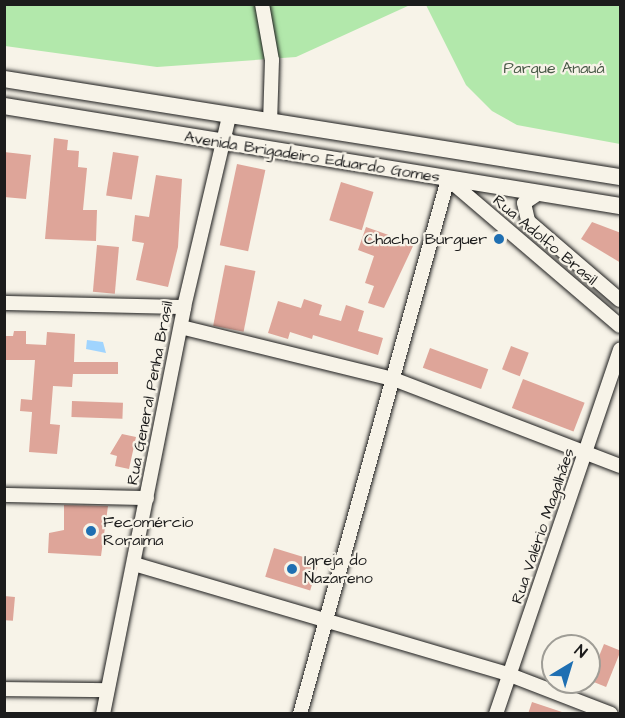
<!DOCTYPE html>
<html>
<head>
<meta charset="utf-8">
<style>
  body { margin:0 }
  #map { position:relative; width:625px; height:718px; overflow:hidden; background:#f7f3e8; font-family:"Architects Daughter",sans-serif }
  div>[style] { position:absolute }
  .green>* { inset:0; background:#b2e8ab }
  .water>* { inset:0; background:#a0d4fe }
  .building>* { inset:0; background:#dea599; transform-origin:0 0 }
  .roads { filter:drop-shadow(0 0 2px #1c1c1c) drop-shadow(0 0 2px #1c1c1c) }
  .minor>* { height:14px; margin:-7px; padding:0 7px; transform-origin:7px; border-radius:7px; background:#f7f3e8 }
  .major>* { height:16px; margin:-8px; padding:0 8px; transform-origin:8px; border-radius:8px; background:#f7f3e8 }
  .dots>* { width:16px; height:16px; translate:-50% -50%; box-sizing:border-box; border:3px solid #f7f3e8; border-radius:50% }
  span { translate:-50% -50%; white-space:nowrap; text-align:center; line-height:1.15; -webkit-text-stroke:4.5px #f7f3e8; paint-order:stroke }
  .park-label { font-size:16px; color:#495947 }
  .street-label { font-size:16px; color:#1c1c1c }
  .poi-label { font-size:16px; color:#1c1c1c }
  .right { translate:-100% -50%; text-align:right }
  .left { translate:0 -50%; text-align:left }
  .frame { position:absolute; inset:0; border:6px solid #1c1c1c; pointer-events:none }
  .north { position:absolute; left:541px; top:634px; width:60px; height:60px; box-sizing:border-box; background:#f7f3e8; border:2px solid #9f9d96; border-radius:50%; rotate:38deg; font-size:16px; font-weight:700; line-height:24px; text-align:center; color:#1c1c1c }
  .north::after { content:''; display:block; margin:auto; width:21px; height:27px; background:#1f6fb2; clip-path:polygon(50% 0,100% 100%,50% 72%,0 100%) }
</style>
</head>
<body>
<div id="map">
  <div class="green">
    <i style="clip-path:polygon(4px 5px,410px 5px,296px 57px,157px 67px,5px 46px)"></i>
    <i style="clip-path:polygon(426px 5px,620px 5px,620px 144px,517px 125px,492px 111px,466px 85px)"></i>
  </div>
  <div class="water">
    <i style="clip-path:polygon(87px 340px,103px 342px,106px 353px,86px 349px)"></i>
  </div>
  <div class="building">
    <i style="clip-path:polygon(54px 138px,68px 140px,67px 150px,79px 151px,78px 167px,87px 168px,83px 210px,97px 210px,96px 241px,45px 239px)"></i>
    <i style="clip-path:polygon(4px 152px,31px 155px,26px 199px,4px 197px)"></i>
    <i style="left:113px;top:152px;width:26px;height:44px;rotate:9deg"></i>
    <i style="left:237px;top:164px;width:29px;height:83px;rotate:12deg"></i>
    <i style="clip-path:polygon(156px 175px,182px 179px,178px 247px,168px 287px,136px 280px,144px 243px,132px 241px,135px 215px,149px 217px)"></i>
    <i style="left:341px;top:182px;width:34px;height:40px;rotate:17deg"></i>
    <i style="clip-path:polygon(592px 222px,621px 233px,621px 263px,581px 239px)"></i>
    <i style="clip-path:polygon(366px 227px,414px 244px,384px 308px,368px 303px,374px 286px,365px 283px,374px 256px,358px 250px)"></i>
    <i style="left:97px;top:245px;width:22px;height:47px;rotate:5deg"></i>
    <i style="left:225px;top:265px;width:31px;height:62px;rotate:11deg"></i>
    <i style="clip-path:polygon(304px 299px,322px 305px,319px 315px,341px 321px,346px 305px,364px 311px,358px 331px,383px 338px,378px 355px,313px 335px,312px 339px,290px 332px,288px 339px,268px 333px,278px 301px,301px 308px)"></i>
    <i style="clip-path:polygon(14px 331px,26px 331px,26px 344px,46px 345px,47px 332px,75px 334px,74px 362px,118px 362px,118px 374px,73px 374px,72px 387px,53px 386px,50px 424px,60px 425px,57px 454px,29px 452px,32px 412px,20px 411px,21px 399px,32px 400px,35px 360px,4px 360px,4px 336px,13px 336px)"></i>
    <i style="left:511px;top:346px;width:19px;height:25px;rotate:21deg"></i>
    <i style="left:430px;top:348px;width:62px;height:21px;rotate:20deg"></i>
    <i style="left:523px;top:379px;width:66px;height:31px;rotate:21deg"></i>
    <i style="left:72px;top:401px;width:51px;height:16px;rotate:2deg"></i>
    <i style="clip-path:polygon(122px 434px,136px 437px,129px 469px,115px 466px,117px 456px,110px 454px)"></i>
    <i style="clip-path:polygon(64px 505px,108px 506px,101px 556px,48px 553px,49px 533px,64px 530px)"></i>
    <i style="left:274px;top:548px;width:47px;height:30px;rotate:17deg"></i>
    <i style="left:4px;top:596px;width:11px;height:24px;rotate:5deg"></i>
    <i style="left:604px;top:644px;width:18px;height:39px;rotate:22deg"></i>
    <i style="clip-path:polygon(532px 702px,562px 712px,562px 714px,528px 714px)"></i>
  </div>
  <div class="roads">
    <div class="minor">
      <i style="left:262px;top:4px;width:57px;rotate:79.9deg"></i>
      <i style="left:272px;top:60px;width:62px;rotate:91.8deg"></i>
      <i style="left:539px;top:193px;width:18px;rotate:146deg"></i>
      <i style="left:524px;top:203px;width:18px;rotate:77deg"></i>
      <i style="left:528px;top:221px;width:121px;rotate:40.7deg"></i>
      <i style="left:4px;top:303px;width:180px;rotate:1.3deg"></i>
      <i style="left:181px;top:327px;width:221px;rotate:13.8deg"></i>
      <i style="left:396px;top:380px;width:240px;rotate:21deg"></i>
      <i style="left:4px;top:495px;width:143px;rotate:1.2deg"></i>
      <i style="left:134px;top:564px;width:392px;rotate:16.4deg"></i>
      <i style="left:510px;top:675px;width:108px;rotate:21.1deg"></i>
      <i style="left:4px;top:689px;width:103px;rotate:0.6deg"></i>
      <i style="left:103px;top:714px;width:415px;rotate:-78.7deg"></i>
      <i style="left:184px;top:307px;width:196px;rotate:-76.7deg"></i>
      <i style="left:300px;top:714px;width:555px;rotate:-74.54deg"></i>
      <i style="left:448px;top:179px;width:226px;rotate:40.5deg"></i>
      <i style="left:496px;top:714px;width:385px;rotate:-71.2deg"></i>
    </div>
    <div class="major">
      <i style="left:4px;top:79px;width:624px;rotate:9.04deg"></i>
      <i style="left:4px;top:106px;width:624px;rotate:9.22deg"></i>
    </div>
  </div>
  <div class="dots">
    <i style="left:499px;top:239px;background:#1f6fb2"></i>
    <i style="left:91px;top:531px;background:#1f6fb2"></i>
    <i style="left:292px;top:569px;background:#1f6fb2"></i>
  </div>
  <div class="park-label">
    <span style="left:554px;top:68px">Parque Anauá</span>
  </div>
  <div class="street-label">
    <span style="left:312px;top:157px;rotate:9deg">Avenida Brigadeiro Eduardo Gomes</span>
    <span style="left:545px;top:240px;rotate:40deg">Rua Adolfo Brasil</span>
    <span style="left:150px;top:393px;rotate:-79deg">Rua General Penha Brasil</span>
    <span style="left:543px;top:526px;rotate:-71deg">Rua Valério Magalhães</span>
  </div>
  <div class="poi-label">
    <span class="right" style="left:487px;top:239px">Chacho Burguer</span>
    <span class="left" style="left:103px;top:531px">Fecomércio<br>Roraima</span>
    <span class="left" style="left:304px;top:569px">Igreja do<br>Nazareno</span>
  </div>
  <div class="frame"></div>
  <div class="north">N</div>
</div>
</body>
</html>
